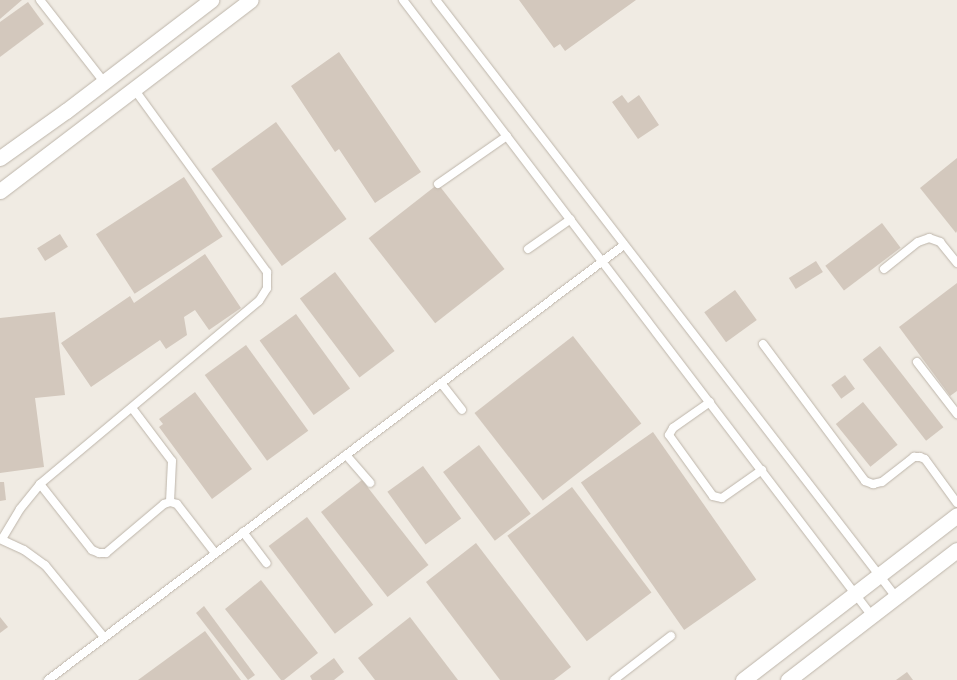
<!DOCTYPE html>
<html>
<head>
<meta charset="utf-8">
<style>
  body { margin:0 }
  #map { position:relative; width:957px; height:680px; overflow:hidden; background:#f0ebe3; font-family:"Alegreya Sans",sans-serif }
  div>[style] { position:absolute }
  .building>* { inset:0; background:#d3c8bd; transform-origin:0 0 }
  .roads { filter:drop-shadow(0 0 1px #bdb5aa) drop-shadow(0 0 1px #bdb5aa) }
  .lane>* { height:8px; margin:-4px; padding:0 4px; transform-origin:4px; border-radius:4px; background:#fff }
  .street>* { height:15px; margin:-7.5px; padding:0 7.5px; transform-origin:7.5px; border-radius:7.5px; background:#fff }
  span { translate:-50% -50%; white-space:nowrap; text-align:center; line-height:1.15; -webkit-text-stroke:4px #fff; paint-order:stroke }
</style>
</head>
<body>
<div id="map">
  <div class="building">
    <i style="clip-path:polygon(0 0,22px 0,0 19px)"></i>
    <i style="clip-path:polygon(519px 0,636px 0,565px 51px,560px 44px,554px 48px)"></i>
    <i style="clip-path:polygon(28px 2px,44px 24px,0 57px,0 22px)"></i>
    <i style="clip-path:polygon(339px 52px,421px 172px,375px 203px,339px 149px,335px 152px,291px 86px)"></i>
    <i style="clip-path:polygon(622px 95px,628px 103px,639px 95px,659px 125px,638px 139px,612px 102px)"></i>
    <i style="left:276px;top:122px;width:120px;height:80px;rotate:54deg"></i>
    <i style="clip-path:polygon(957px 158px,957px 231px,956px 233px,920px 188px)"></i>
    <i style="left:184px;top:177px;width:71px;height:105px;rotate:57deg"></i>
    <i style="left:438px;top:184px;width:108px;height:88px;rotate:52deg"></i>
    <i style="left:882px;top:223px;width:31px;height:71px;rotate:53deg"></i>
    <i style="left:60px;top:234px;width:15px;height:27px;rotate:58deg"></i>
    <i style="clip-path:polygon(205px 254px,241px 308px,209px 330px,195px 310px,184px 317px,187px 335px,166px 349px,160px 340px,91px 387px,61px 343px,130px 296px,134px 303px)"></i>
    <i style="left:816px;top:261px;width:13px;height:32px;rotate:58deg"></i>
    <i style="left:335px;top:272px;width:99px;height:44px;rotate:53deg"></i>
    <i style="clip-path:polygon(957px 283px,957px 391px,950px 396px,899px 327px)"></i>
    <i style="left:735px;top:290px;width:37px;height:38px;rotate:54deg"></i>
    <i style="clip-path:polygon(55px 312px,65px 395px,35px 398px,44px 467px,0 473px,0 318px)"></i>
    <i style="left:296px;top:314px;width:92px;height:45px;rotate:54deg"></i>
    <i style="left:573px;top:336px;width:111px;height:125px;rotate:52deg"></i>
    <i style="left:246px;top:345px;width:106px;height:51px;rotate:54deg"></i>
    <i style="left:880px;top:346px;width:103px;height:22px;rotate:52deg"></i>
    <i style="left:845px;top:375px;width:17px;height:17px;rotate:54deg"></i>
    <i style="clip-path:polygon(195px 392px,252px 469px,212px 499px,159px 427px,163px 424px,159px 419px)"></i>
    <i style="left:863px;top:402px;width:55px;height:35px;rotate:51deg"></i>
    <i style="left:653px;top:432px;width:180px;height:88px;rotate:55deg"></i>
    <i style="left:479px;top:445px;width:86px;height:45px;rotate:53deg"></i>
    <i style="left:423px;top:466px;width:65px;height:44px;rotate:54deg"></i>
    <i style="left:362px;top:480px;width:108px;height:52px;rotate:52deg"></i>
    <i style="clip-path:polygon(0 482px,4px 482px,6px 500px,0 501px)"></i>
    <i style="left:572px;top:487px;width:132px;height:81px;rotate:53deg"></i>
    <i style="left:307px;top:517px;width:110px;height:48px;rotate:53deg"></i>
    <i style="clip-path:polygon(476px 543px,571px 667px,554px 680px,500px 680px,426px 582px)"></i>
    <i style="clip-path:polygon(261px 580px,318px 653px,284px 680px,281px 680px,225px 609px)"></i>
    <i style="clip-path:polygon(204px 606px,255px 675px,248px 680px,196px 613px)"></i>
    <i style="clip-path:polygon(0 617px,8px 627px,0 633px)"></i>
    <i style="clip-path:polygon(410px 617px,458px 680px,375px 680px,358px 658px)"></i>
    <i style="clip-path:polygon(205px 631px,241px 680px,138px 680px)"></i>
    <i style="clip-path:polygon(334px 658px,344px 672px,334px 680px,312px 680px,310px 676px)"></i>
    <i style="clip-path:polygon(907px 672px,913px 680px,896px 680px)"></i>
  </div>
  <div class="roads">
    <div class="lane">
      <i style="left:40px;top:0;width:104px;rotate:52deg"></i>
      <i style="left:403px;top:0;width:774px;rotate:52.72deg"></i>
      <i style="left:436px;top:0;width:754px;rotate:52.39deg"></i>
      <i style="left:438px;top:184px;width:84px;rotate:-34.8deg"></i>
      <i style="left:528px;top:249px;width:52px;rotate:-34.9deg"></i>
      <i style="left:884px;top:269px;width:43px;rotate:-38.5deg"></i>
      <i style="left:918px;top:242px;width:12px;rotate:-20deg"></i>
      <i style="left:929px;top:238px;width:12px;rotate:20deg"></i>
      <i style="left:940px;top:242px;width:27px;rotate:51deg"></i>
      <i style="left:763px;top:344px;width:171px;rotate:53.3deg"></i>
      <i style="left:865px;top:481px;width:9px;rotate:21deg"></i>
      <i style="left:873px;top:484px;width:9px;rotate:-13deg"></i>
      <i style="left:882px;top:482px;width:41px;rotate:-38deg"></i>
      <i style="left:914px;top:457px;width:6px"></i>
      <i style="left:920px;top:457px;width:5px;rotate:22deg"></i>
      <i style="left:925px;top:459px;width:54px;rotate:54deg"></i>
      <i style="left:917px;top:362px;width:66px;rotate:52.4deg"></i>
      <i style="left:441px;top:383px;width:34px;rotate:52deg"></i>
      <i style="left:710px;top:402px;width:45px;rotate:144.9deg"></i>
      <i style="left:673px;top:428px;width:8px;rotate:120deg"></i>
      <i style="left:669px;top:435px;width:75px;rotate:54.2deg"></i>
      <i style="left:713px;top:496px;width:9px;rotate:13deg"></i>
      <i style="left:722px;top:498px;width:49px;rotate:-35deg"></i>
      <i style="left:132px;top:408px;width:66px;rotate:53deg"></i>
      <i style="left:172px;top:461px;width:41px;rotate:92.8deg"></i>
      <i style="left:346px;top:455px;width:37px;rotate:49deg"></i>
      <i style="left:40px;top:484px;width:84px;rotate:51.8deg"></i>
      <i style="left:92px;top:550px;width:8px;rotate:23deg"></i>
      <i style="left:99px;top:553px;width:7px"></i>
      <i style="left:106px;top:553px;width:76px;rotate:-40.2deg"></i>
      <i style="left:164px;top:504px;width:6px;rotate:-18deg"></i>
      <i style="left:170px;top:502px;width:7px;rotate:16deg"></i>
      <i style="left:177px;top:504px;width:62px;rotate:52.2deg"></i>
      <i style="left:243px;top:532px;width:39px;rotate:53deg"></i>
      <i style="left:0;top:539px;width:26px;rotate:25deg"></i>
      <i style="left:24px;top:550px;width:26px;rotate:36deg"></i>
      <i style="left:45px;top:565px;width:93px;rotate:50.7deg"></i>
      <i style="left:2px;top:539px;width:35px;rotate:-59deg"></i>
      <i style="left:20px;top:509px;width:32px;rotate:-51deg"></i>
      <i style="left:40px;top:484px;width:285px;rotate:-39.9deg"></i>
      <i style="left:259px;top:301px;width:15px;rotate:-58deg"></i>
      <i style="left:267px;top:288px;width:16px;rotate:-90deg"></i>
      <i style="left:267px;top:272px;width:226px;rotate:-126deg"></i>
      <i style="left:48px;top:680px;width:722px;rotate:-37.06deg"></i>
      <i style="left:614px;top:680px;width:72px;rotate:-37.7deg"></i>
    </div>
    <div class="street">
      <i style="left:0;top:158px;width:81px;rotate:-35.5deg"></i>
      <i style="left:66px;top:111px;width:183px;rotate:-37.4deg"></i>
      <i style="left:0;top:191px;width:315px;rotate:-37.3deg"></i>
      <i style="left:743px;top:680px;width:270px;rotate:-37.6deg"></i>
      <i style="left:788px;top:680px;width:213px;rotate:-37.6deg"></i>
    </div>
  </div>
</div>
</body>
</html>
